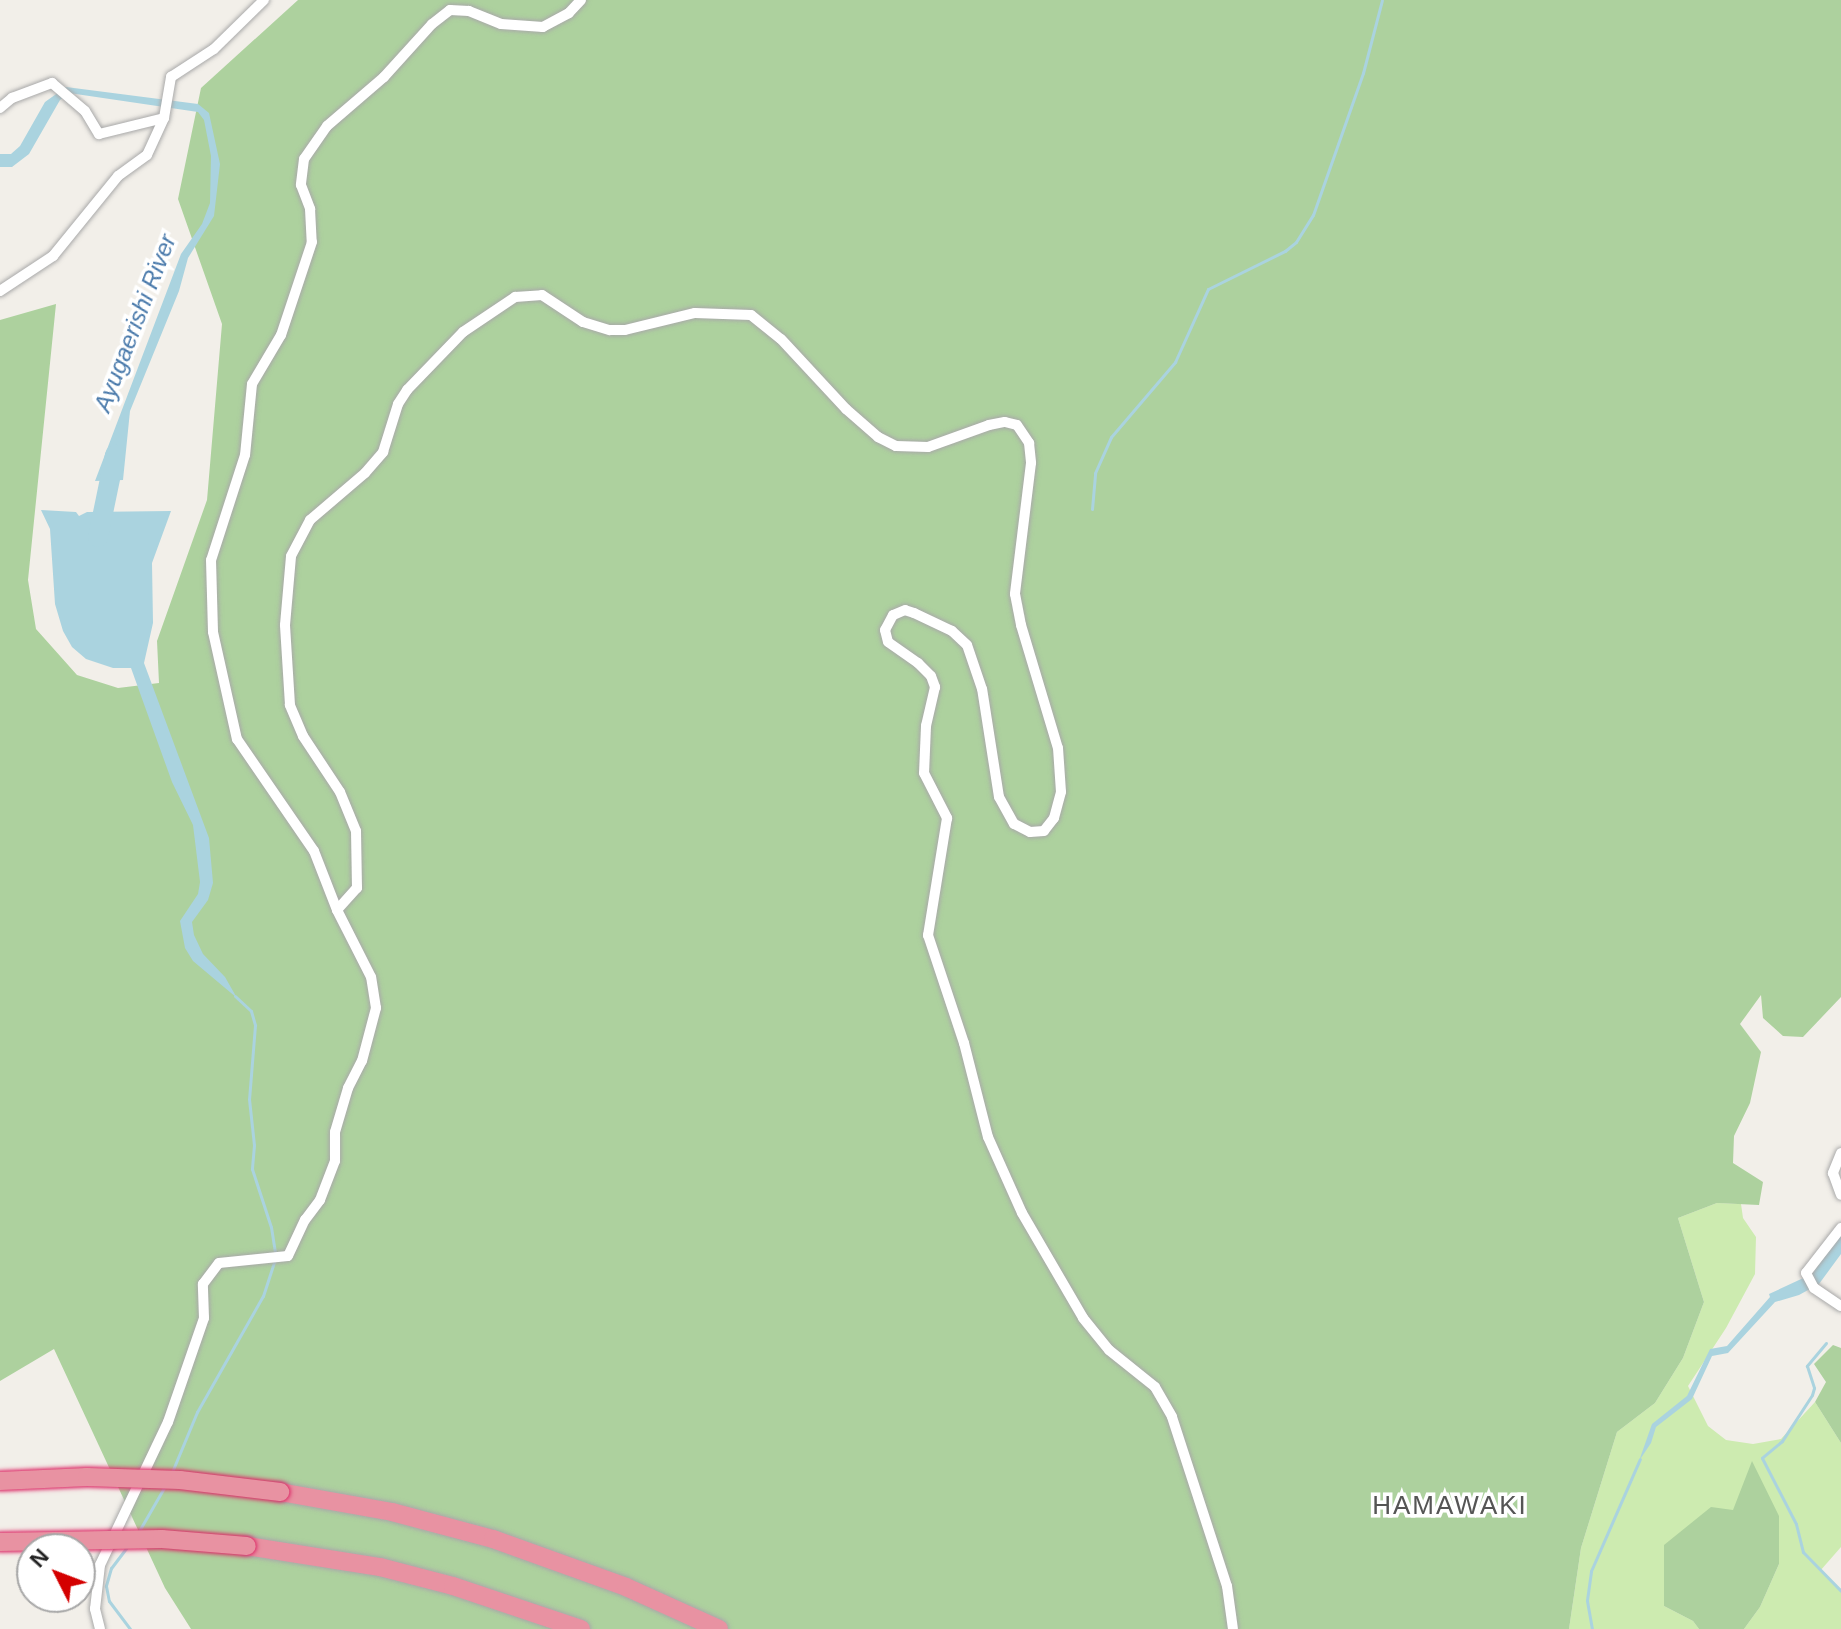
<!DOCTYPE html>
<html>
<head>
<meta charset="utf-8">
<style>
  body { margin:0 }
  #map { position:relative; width:1841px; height:1629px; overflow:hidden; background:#f2efe9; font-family:Arial,sans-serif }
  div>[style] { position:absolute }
  .grass>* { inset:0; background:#cdebb0 }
  .forest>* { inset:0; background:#add19e }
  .water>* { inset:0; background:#aad3df }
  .stream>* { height:3px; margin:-1.5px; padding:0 1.5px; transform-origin:1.5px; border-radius:1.5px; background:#aad3df }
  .river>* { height:20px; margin:-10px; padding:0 10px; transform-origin:10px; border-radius:10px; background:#aad3df }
  .roads { filter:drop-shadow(0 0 2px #a9a9a9) drop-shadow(0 0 2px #a9a9a9) }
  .minor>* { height:10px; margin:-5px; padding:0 5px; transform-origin:5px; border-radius:5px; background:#fff }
  .motorway>* { height:18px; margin:-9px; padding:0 9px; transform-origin:9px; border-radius:9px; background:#e892a2 }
  .bridges { filter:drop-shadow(0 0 2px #dc2a67) drop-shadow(0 0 2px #dc2a67) }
  .motorway-bridge>* { height:18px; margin:-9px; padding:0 9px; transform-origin:9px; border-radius:9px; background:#e892a2 }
  span { translate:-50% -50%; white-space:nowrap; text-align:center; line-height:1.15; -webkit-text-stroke:7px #fff; paint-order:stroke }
  .water-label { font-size:24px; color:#4a7aab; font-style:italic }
  .quarter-label { font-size:26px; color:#555; letter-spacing:2px }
  .north { position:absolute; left:16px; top:1533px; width:80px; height:80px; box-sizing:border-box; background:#fff; border:2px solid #a7a7a7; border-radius:50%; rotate:312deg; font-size:22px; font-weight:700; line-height:32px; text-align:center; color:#222 }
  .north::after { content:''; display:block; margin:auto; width:28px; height:36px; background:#d40000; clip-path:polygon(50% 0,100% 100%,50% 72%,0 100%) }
</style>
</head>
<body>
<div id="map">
  <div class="grass">
    <i style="clip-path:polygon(1717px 1203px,1741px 1204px,1743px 1218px,1756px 1237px,1755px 1274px,1726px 1328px,1688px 1386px,1708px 1426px,1726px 1440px,1753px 1444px,1781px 1439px,1815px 1402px,1841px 1443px,1841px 1547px,1820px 1571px,1841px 1589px,1841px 1629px,1744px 1629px,1760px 1607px,1779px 1564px,1779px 1516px,1733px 1510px,1664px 1606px,1693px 1621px,1699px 1629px,1569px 1629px,1581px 1548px,1617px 1432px,1655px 1403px,1683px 1358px,1704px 1302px,1678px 1218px)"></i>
  </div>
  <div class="forest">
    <i style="clip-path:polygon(298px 0,1841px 0,1841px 997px,1803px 1037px,1783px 1036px,1763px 1018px,1761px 995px,1740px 1024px,1761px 1052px,1750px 1103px,1734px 1136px,1733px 1163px,1763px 1182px,1759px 1205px,1717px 1203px,1678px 1218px,1704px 1302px,1683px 1358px,1655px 1403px,1617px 1432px,1581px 1548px,1569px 1629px,191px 1629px,165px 1588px,54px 1349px,0 1381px,0 320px,56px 304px,28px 580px,36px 629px,77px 675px,118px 688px,159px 683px,157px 641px,207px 500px,222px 324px,178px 199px,201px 88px)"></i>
    <i style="clip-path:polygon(1833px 1345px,1841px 1348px,1841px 1443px,1815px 1402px,1826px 1382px,1814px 1364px)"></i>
    <i style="clip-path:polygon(1752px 1461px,1779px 1516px,1779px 1564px,1760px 1607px,1744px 1629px,1699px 1629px,1693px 1621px,1664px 1606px,1664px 1545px,1711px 1507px,1733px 1510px)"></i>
  </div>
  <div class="water">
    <i style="clip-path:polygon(66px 87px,198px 104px,209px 113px,220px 164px,214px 216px,188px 258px,179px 291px,130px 411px,123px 480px,95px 481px,181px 254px,202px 224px,210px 203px,211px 156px,204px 120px,198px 112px,69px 93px,60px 100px,29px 154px,12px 167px,0 167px,0 154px,11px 154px,20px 146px,45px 102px)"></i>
    <i style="clip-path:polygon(41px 510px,76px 512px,79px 516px,87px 512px,171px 511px,152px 563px,153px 623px,144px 663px,209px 838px,213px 883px,208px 900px,192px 922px,194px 935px,203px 954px,225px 977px,237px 998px,193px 961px,185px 948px,180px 921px,198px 894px,200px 882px,193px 825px,172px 782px,131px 668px,113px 668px,86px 659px,72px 647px,63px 631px,55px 604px,50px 529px)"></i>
    <i style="clip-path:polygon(1841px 1234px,1841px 1254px,1819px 1284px,1799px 1295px,1775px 1302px,1728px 1353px,1712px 1356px,1692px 1399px,1656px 1427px,1651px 1443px,1639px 1461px,1652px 1424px,1687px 1396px,1710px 1349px,1727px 1346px,1770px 1297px,1769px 1294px,1812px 1274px)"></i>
  </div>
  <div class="stream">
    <i style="left:1092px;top:509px;width:36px;rotate:-85deg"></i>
    <i style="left:1095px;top:473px;width:39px;rotate:-66deg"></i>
    <i style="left:1111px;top:437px;width:99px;rotate:-49.5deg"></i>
    <i style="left:1175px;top:362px;width:80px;rotate:-65.7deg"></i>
    <i style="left:1208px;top:289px;width:86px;rotate:-26.3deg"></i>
    <i style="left:1285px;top:251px;width:14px;rotate:-39deg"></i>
    <i style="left:1296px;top:242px;width:32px;rotate:-58deg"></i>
    <i style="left:1313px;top:215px;width:151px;rotate:-70.6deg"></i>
    <i style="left:1363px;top:73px;width:75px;rotate:-75.4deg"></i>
    <i style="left:235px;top:996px;width:22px;rotate:43deg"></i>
    <i style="left:251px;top:1011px;width:15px;rotate:74deg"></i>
    <i style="left:255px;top:1025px;width:74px;rotate:94.6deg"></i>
    <i style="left:249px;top:1099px;width:46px;rotate:83.8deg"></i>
    <i style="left:254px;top:1145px;width:24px;rotate:95deg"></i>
    <i style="left:252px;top:1169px;width:61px;rotate:71.9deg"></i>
    <i style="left:271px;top:1227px;width:26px;rotate:81deg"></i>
    <i style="left:1826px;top:1343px;width:30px;rotate:130deg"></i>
    <i style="left:1807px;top:1366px;width:23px;rotate:72deg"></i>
    <i style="left:1814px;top:1388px;width:7px;rotate:106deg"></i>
    <i style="left:1812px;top:1395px;width:55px;rotate:123.1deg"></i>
    <i style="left:1782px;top:1441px;width:26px;rotate:140deg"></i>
    <i style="left:1762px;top:1458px;width:74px;rotate:62.7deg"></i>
    <i style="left:1796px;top:1524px;width:29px;rotate:76deg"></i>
    <i style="left:1803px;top:1552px;width:54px;rotate:45.7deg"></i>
    <i style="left:172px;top:1472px;width:65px;rotate:-67.4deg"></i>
    <i style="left:197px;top:1412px;width:133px;rotate:-60.4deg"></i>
    <i style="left:263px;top:1296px;width:38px;rotate:-72deg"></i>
    <i style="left:139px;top:1531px;width:52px;rotate:-60deg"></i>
    <i style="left:127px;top:1547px;width:26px;rotate:127deg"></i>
    <i style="left:111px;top:1568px;width:19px;rotate:106deg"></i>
    <i style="left:106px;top:1586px;width:15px;rotate:79deg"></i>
    <i style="left:109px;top:1601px;width:35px;rotate:53deg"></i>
    <i style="left:1592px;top:1629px;width:29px;rotate:-100deg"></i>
    <i style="left:1587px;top:1600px;width:29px;rotate:-82deg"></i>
    <i style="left:1591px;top:1571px;width:122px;rotate:-66.4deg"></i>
  </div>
  <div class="river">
    <i style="left:98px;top:537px;width:84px;rotate:-78.3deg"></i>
  </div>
  <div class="roads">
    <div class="minor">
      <i style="left:581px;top:0;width:18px;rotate:133deg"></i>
      <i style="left:569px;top:13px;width:30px;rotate:152deg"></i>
      <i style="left:543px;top:27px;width:42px;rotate:-175.9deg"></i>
      <i style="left:501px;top:24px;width:35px;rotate:-158deg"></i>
      <i style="left:469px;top:11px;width:19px;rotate:-177deg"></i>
      <i style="left:450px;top:10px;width:23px;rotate:142deg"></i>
      <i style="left:432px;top:24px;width:72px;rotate:132.2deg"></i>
      <i style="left:384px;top:77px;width:75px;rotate:139.3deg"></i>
      <i style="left:327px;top:126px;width:40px;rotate:124.9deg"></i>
      <i style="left:304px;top:159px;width:26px;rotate:97deg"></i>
      <i style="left:301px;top:185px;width:26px;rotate:69deg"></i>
      <i style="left:310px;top:209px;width:33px;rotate:87deg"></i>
      <i style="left:312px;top:242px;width:98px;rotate:108.4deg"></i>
      <i style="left:281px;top:335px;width:57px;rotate:120.6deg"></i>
      <i style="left:252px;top:384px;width:71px;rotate:95.6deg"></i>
      <i style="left:245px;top:455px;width:110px;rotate:107.9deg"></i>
      <i style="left:211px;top:560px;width:72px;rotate:88.4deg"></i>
      <i style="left:213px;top:632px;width:110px;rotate:77.4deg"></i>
      <i style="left:237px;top:739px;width:136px;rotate:55.5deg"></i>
      <i style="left:314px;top:851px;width:63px;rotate:68.7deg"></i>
      <i style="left:337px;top:910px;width:30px;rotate:-48deg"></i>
      <i style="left:357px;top:888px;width:57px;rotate:-91deg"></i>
      <i style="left:356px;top:831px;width:42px;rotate:-112.3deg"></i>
      <i style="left:340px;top:792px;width:67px;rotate:-123.5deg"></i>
      <i style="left:303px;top:736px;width:34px;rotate:-113deg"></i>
      <i style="left:290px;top:705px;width:80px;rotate:-93.6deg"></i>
      <i style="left:285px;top:625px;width:69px;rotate:-85deg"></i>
      <i style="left:291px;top:556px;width:41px;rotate:-62.2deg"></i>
      <i style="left:310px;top:520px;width:72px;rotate:-40.5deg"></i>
      <i style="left:365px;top:473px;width:28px;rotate:-49deg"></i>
      <i style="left:383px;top:452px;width:50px;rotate:-72.6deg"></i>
      <i style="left:398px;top:404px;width:17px;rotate:-57deg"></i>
      <i style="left:407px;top:390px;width:81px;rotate:-46deg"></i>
      <i style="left:463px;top:332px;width:63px;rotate:-33.9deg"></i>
      <i style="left:515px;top:297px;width:27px;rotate:-4deg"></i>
      <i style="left:542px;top:295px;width:49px;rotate:33.4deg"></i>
      <i style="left:583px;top:322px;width:28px;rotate:17deg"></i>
      <i style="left:610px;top:330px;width:15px"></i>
      <i style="left:625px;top:330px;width:72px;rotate:-13.7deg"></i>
      <i style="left:695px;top:313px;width:56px;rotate:2deg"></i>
      <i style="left:751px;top:315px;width:38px;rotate:39deg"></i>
      <i style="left:781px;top:339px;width:96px;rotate:47.1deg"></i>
      <i style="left:846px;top:409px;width:43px;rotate:41.2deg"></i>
      <i style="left:878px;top:437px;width:20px;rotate:27deg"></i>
      <i style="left:896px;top:446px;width:32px;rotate:2deg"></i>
      <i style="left:928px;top:447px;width:65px;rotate:-19.8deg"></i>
      <i style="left:989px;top:425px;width:16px;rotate:-11deg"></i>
      <i style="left:1005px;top:422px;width:12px;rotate:14deg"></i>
      <i style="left:1017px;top:425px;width:22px;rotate:56deg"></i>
      <i style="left:1029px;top:443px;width:20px;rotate:84deg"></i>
      <i style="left:1031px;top:463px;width:132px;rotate:97deg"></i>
      <i style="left:1015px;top:594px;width:32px;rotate:79deg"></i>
      <i style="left:1021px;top:625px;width:128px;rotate:73.3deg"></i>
      <i style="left:1058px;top:748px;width:44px;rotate:86.1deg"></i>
      <i style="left:1061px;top:792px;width:27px;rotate:105deg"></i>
      <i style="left:1054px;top:818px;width:16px;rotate:128deg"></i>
      <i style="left:1044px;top:831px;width:14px;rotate:176deg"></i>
      <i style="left:1030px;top:832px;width:18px;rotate:-153deg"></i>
      <i style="left:1014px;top:824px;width:31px;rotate:-119deg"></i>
      <i style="left:999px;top:797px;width:109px;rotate:-98.9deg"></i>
      <i style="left:982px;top:689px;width:46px;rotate:-108.8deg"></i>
      <i style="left:967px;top:645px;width:21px;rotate:-137deg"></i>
      <i style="left:952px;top:631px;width:42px;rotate:-154.7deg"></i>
      <i style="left:914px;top:613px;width:9px;rotate:-162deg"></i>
      <i style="left:905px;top:610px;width:13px;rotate:157deg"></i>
      <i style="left:893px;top:615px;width:17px;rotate:118deg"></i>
      <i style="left:885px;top:630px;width:12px;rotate:76deg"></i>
      <i style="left:888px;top:642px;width:37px;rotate:35deg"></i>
      <i style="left:918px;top:663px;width:18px;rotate:45deg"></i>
      <i style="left:931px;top:676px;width:12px;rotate:70deg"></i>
      <i style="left:935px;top:687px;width:40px;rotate:103deg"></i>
      <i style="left:926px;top:726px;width:47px;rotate:92.4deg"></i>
      <i style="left:924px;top:773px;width:51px;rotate:62.9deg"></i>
      <i style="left:947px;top:818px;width:119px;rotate:99.2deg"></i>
      <i style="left:928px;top:935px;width:114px;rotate:71.6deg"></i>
      <i style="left:964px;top:1043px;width:97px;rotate:75.7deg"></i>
      <i style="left:988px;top:1137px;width:83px;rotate:65.9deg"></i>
      <i style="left:1022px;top:1213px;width:121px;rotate:59.8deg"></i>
      <i style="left:1083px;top:1318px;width:41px;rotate:50.9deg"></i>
      <i style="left:1109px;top:1350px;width:59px;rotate:38.8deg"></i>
      <i style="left:1155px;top:1387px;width:34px;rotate:60deg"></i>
      <i style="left:1172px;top:1417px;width:178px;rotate:72deg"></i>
      <i style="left:1227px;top:1586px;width:43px;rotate:82.1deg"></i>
      <i style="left:0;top:108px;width:16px;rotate:-40deg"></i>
      <i style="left:12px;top:98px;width:43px;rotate:-20.6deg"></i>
      <i style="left:52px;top:83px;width:43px;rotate:40.3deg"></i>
      <i style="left:85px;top:111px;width:27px;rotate:59deg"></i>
      <i style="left:99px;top:134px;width:67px;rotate:-13.8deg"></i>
      <i style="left:164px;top:118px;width:42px;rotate:-80.3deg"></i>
      <i style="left:171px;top:77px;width:51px;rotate:-33.1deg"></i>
      <i style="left:214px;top:49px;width:70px;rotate:-44.4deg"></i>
      <i style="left:0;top:291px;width:64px;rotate:-33.4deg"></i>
      <i style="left:53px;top:256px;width:103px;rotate:-50.9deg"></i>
      <i style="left:118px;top:176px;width:36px;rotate:-36deg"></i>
      <i style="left:147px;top:155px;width:41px;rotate:-65.3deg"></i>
      <i style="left:1841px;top:1153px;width:22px;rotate:112deg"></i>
      <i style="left:1833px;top:1173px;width:23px;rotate:70deg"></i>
      <i style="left:1841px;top:1228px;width:57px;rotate:127.9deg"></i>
      <i style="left:1806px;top:1273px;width:17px;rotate:62deg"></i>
      <i style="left:1814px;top:1288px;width:32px;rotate:34deg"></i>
      <i style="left:100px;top:1629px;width:21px;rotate:-104deg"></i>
      <i style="left:95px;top:1609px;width:44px;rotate:-83.5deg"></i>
      <i style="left:100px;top:1565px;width:158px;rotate:-64.6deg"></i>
      <i style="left:168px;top:1422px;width:110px;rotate:-70.9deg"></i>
      <i style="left:204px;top:1318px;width:34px;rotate:-92deg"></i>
      <i style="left:203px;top:1284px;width:26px;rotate:-53deg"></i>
      <i style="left:219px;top:1263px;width:69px;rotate:-5.8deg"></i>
      <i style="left:288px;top:1256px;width:40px;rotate:-65deg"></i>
      <i style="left:305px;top:1220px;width:25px;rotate:-53deg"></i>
      <i style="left:320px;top:1200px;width:42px;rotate:-69deg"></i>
      <i style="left:335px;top:1161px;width:29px;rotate:-90deg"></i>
      <i style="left:335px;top:1132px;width:46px;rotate:-73.5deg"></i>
      <i style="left:348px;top:1088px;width:30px;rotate:-63deg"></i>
      <i style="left:362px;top:1061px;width:55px;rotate:-75.2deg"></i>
      <i style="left:376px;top:1008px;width:31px;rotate:-99deg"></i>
      <i style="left:371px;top:977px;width:75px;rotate:-116.9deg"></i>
    </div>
    <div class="motorway">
      <i style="left:280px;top:1492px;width:114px;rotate:10.1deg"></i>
      <i style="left:392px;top:1512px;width:105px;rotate:15deg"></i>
      <i style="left:493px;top:1539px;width:141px;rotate:19.8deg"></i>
      <i style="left:626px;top:1587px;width:102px;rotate:24.3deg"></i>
      <i style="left:247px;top:1546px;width:135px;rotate:9deg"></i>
      <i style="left:380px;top:1567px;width:75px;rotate:14.6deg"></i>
      <i style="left:453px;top:1586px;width:135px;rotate:18.6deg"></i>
    </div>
  </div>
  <div class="bridges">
    <div class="motorway-bridge">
      <i style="left:0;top:1481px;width:87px;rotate:-2.6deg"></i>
      <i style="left:87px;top:1477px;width:93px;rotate:1.8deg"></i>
      <i style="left:180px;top:1480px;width:101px;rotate:6.8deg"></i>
      <i style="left:0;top:1542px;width:162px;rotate:-1.1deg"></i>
      <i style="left:162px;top:1539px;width:85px;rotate:4.7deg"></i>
    </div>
  </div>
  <div class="water-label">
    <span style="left:135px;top:323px;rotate:-69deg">Ayugaerishi River</span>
  </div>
  <div class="quarter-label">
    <span style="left:1450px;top:1506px">HAMAWAKI</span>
  </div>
  <div class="north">N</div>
</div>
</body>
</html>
